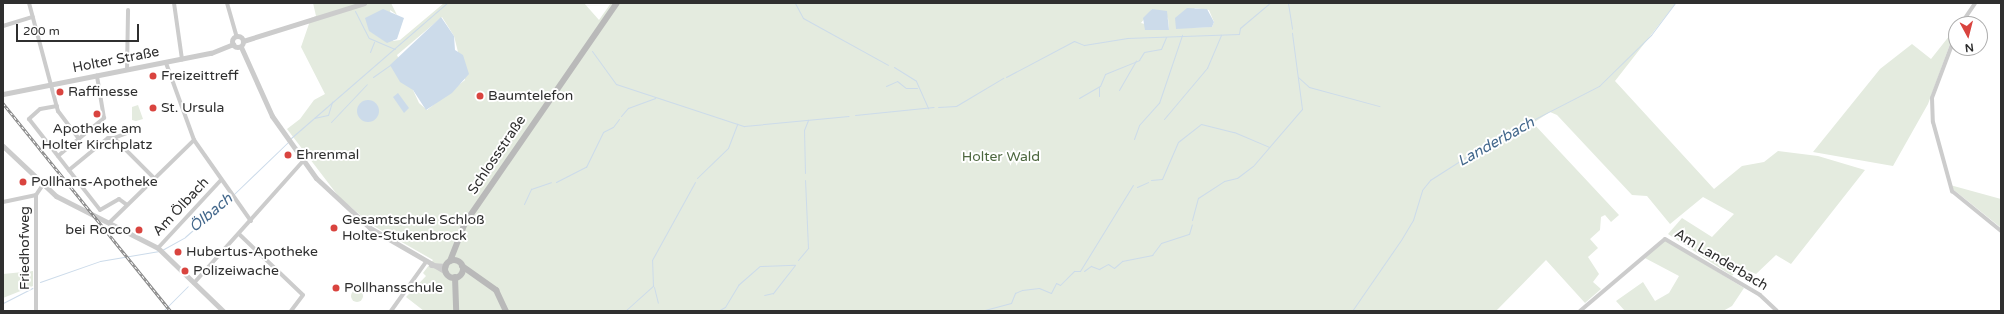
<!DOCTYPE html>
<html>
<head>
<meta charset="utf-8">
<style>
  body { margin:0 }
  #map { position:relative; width:2004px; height:314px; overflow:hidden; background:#fff; font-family:"Varela Round",sans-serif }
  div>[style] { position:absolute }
  .green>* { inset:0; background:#e4ebdf }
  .round { border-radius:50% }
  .water>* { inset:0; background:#ccdbea }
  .stream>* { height:1px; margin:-0.5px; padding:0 0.5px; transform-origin:0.5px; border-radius:0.5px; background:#ccdbea }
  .minor>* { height:4px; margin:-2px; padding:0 2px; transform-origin:2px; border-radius:2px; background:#ccc }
  .tertiary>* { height:5px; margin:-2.5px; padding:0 2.5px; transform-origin:2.5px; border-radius:2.5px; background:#ccc }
  .tertiary>.ring { margin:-2.5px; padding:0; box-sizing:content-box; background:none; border:5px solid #ccc; border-radius:50% }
  .secondary>* { height:6px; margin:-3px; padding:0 3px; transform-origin:3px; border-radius:3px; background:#b9b9b9 }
  .secondary>.ring { margin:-3px; padding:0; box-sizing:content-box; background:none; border:6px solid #b9b9b9; border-radius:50% }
  .rail>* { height:2.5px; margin-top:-1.25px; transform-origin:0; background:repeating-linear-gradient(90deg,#fff 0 3px,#848484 0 6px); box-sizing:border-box; border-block:1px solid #848484 }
  .dots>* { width:11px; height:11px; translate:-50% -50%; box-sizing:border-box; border:2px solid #fff; border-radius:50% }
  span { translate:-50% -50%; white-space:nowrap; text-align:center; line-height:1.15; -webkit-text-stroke:4px #fff; paint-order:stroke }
  .street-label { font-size:14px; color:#2f2f2f }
  .poi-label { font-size:14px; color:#2f2f2f }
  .left { translate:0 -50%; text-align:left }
  .right { translate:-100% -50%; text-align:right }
  .park-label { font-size:14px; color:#4e6840 }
  .water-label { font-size:15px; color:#43688c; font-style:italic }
  .frame { position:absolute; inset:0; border:4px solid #2f2f2f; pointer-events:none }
  .north { position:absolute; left:1948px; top:16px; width:40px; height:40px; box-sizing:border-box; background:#fff; border:1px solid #acacac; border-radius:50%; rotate:173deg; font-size:11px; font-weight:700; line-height:16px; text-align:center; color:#2f2f2f }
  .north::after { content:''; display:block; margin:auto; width:14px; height:18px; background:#d9443f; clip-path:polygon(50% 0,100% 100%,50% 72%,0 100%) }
  .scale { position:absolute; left:16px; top:24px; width:123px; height:18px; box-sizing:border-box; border:2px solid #2f2f2f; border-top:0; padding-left:5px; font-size:12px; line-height:14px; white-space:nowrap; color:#2f2f2f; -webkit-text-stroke:3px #fff; paint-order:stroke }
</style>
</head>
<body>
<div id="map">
  <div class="green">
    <i style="clip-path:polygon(evenodd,313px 3px,391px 3px,397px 15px,390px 10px,393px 41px,400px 40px,444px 3px,584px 3px,599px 20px,611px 3px,1676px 3px,1615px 81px,1714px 189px,1742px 166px,1764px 162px,1778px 151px,1818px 156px,1865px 170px,1791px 264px,1776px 255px,1756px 274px,1739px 267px,1732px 276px,1668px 234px,1682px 218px,1712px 237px,1734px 214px,1703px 197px,1670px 224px,1647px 196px,1632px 195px,1557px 115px,1550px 112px,1533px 123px,1619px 215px,1611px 222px,1605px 215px,1601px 217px,1600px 230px,1590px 239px,1598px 248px,1588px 257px,1599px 274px,1593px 282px,1601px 289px,1585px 303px,1546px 260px,1496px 311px,424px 311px,406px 297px,426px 276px,423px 273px,433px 260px,372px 225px,339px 197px,287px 129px,300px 119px,314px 100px,325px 94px,301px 47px,311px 18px,316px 16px,313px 3px,1195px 8px,1209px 10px,1214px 22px,1212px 27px,1176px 28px,1195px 8px,313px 3px,1152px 9px,1168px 18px,1169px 30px,1141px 23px,1152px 9px,313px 3px,442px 17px,454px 36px,465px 80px,427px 110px,419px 103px,397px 55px,442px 17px)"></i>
    <i style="clip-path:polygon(1950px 35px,1953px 36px,1928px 104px,1893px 166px,1813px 152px,1880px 69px,1912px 44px,1931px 59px)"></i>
    <i style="clip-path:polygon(138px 105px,143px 119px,136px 121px,132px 120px,132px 107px)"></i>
    <i style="clip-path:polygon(1950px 185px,2001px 199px,2000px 227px,1954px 190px)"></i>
    <i style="clip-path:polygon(1665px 240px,1744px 288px,1732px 306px,1723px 311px,1625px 311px,1616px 301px,1643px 282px,1655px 301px,1669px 293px,1679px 276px,1643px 257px)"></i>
    <i style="clip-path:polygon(33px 271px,33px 286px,3px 298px,3px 274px)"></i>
    <i class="round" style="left:351px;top:290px;width:12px;height:12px"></i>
  </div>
  <div class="water">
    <i style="clip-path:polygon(1187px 8px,1207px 9px,1214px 22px,1212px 27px,1176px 29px,1175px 18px)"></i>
    <i style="clip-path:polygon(383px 9px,404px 18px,397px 39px,387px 43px,369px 31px,365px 18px)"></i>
    <i style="clip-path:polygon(1152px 9px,1167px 11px,1169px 30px,1145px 30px,1143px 18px)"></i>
    <i style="clip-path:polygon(441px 17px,454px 36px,455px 50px,463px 55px,469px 74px,452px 93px,426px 110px,413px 90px,400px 82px,390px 65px)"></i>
    <i style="clip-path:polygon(398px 93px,409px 108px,404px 113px,393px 97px)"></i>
    <i class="round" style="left:357px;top:100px;width:22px;height:22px"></i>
  </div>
  <div class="stream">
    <i style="left:795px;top:3px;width:17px;rotate:62deg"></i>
    <i style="left:803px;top:18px;width:97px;rotate:28.9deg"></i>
    <i style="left:1288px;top:3px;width:26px;rotate:81deg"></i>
    <i style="left:355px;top:11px;width:30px;rotate:63deg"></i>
    <i style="left:369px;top:38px;width:28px;rotate:23deg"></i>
    <i style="left:592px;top:51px;width:41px;rotate:54deg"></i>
    <i style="left:616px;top:84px;width:135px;rotate:18.2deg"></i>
    <i style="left:744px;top:126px;width:105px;rotate:-5.4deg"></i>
    <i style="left:370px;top:52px;width:11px;rotate:-68deg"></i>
    <i style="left:894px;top:67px;width:26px;rotate:32deg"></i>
    <i style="left:916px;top:81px;width:30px;rotate:66deg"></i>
    <i style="left:373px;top:77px;width:21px;rotate:-35deg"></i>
    <i style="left:1006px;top:77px;width:77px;rotate:-27.9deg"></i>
    <i style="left:1074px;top:41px;width:11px;rotate:22deg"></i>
    <i style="left:1084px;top:45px;width:44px;rotate:-9.2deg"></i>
    <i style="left:1127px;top:38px;width:112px;rotate:-2deg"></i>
    <i style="left:1239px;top:34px;width:6px;rotate:-81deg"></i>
    <i style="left:1240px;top:28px;width:39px;rotate:-40deg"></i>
    <i style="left:1298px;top:77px;width:15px;rotate:42deg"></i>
    <i style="left:1309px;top:87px;width:73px;rotate:15.2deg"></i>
    <i style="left:886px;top:86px;width:12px;rotate:-24deg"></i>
    <i style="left:897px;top:81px;width:11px;rotate:38deg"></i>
    <i style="left:906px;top:88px;width:11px"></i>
    <i style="left:1099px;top:87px;width:9px;rotate:90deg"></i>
    <i style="left:1119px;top:90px;width:34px;rotate:-60deg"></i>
    <i style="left:1079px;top:98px;width:24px;rotate:-30deg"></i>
    <i style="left:1100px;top:86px;width:13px;rotate:-67deg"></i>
    <i style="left:1105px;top:74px;width:37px;rotate:-22deg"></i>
    <i style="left:1139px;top:60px;width:9px;rotate:-58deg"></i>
    <i style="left:1144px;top:52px;width:17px;rotate:-10deg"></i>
    <i style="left:1161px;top:49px;width:13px;rotate:-67deg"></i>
    <i style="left:938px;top:107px;width:18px;rotate:-3deg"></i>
    <i style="left:956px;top:106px;width:55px;rotate:-30.8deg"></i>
    <i style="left:855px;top:115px;width:79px;rotate:-5.8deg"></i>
    <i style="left:621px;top:116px;width:11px;rotate:-49deg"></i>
    <i style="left:628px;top:108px;width:29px;rotate:-20deg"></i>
    <i style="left:314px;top:118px;width:14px;rotate:-12deg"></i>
    <i style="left:328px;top:115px;width:14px;rotate:-73deg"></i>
    <i style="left:1164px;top:119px;width:67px;rotate:-49.9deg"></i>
    <i style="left:1207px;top:68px;width:36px;rotate:-67deg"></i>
    <i style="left:331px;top:122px;width:52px;rotate:-46.5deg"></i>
    <i style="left:291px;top:138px;width:206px;rotate:-40.9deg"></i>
    <i style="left:1134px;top:139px;width:15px;rotate:-70deg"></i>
    <i style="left:1139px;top:125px;width:30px;rotate:-48deg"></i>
    <i style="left:1159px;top:103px;width:72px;rotate:-71.3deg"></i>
    <i style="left:805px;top:173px;width:43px;rotate:-91.3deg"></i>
    <i style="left:804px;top:130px;width:11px;rotate:-68deg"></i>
    <i style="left:697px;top:178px;width:43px;rotate:-44.1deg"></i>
    <i style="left:728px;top:148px;width:26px;rotate:-69deg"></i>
    <i style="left:1151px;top:180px;width:11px;rotate:-5deg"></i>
    <i style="left:1162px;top:179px;width:40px;rotate:-66.6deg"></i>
    <i style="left:1178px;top:142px;width:29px;rotate:-38deg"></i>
    <i style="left:1201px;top:124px;width:34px;rotate:14deg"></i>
    <i style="left:1234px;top:132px;width:38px;rotate:23deg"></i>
    <i style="left:556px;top:182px;width:34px;rotate:-27deg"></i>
    <i style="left:586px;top:167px;width:39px;rotate:-64deg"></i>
    <i style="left:603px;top:132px;width:11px;rotate:-27deg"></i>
    <i style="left:613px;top:127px;width:10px;rotate:-53deg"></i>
    <i style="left:1137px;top:187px;width:12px;rotate:-24deg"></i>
    <i style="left:234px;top:194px;width:75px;rotate:-43.9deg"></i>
    <i style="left:524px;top:204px;width:17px;rotate:-65deg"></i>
    <i style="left:531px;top:189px;width:21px;rotate:-19deg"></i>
    <i style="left:1192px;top:220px;width:23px;rotate:-75deg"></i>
    <i style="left:1198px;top:198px;width:31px;rotate:-33deg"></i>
    <i style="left:1224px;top:181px;width:13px;rotate:-13deg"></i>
    <i style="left:1237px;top:178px;width:20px;rotate:-37deg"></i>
    <i style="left:1253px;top:166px;width:75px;rotate:-49.3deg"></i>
    <i style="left:1302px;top:109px;width:77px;rotate:-97.5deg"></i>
    <i style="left:162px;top:250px;width:26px;rotate:-29deg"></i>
    <i style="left:185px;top:237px;width:62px;rotate:-41.1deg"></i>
    <i style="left:798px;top:260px;width:16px;rotate:-50deg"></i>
    <i style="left:808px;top:248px;width:68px;rotate:-92.5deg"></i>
    <i style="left:1080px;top:271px;width:101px;rotate:-58.4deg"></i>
    <i style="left:1084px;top:271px;width:9px;rotate:-36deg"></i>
    <i style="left:1091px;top:266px;width:9px;rotate:21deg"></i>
    <i style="left:1099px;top:269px;width:10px;rotate:-29deg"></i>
    <i style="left:1108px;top:264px;width:7px;rotate:34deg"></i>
    <i style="left:1114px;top:268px;width:11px;rotate:-41deg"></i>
    <i style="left:1122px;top:261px;width:31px;rotate:-11deg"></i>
    <i style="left:1152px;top:255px;width:15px;rotate:-53deg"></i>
    <i style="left:1161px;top:243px;width:29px;rotate:-18deg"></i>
    <i style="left:1189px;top:234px;width:10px;rotate:-73deg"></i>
    <i style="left:40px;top:282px;width:64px;rotate:-19.3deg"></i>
    <i style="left:100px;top:261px;width:60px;rotate:-9.6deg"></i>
    <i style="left:654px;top:287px;width:16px;rotate:76deg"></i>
    <i style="left:3px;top:303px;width:33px;rotate:-27deg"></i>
    <i style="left:163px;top:311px;width:35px;rotate:-45deg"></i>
    <i style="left:625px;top:311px;width:38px;rotate:-42deg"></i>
    <i style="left:653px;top:286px;width:26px;rotate:-92deg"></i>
    <i style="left:652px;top:260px;width:89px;rotate:-61.1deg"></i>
    <i style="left:718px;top:311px;width:8px;rotate:-30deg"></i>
    <i style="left:725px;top:307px;width:26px;rotate:-59deg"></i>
    <i style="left:738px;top:285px;width:29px;rotate:-41deg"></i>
    <i style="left:760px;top:266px;width:35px;rotate:-2deg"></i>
    <i style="left:795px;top:265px;width:36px;rotate:128deg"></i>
    <i style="left:773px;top:293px;width:9px;rotate:167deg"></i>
    <i style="left:981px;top:311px;width:31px;rotate:-15deg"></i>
    <i style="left:1011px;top:303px;width:11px;rotate:-68deg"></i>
    <i style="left:1015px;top:293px;width:8px;rotate:-23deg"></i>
    <i style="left:1022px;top:290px;width:17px;rotate:-7deg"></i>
    <i style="left:1039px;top:288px;width:13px;rotate:23deg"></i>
    <i style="left:1051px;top:293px;width:11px;rotate:-63deg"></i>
    <i style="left:1056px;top:283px;width:4px;rotate:27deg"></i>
    <i style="left:1060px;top:285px;width:20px;rotate:-45deg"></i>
    <i style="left:1074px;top:271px;width:6px"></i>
    <i style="left:1352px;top:311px;width:86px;rotate:-55.4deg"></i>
    <i style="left:1401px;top:240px;width:23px;rotate:-59deg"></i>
    <i style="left:1413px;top:220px;width:31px;rotate:-73deg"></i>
    <i style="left:1422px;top:190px;width:13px;rotate:-51deg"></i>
    <i style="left:1430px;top:180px;width:69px;rotate:-32.5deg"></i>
    <i style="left:1488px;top:143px;width:125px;rotate:-27.2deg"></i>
    <i style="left:1599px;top:86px;width:73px;rotate:-44.4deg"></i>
    <i style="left:1651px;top:35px;width:40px;rotate:-53deg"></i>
  </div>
  <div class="minor">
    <i style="left:29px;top:3px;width:112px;rotate:75deg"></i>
    <i style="left:58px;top:111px;width:35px;rotate:53deg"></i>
    <i style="left:174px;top:3px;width:57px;rotate:81.9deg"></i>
    <i style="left:227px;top:3px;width:35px;rotate:74deg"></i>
    <i style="left:1961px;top:24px;width:25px;rotate:-56deg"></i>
    <i style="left:3px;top:26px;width:31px;rotate:-17deg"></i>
    <i style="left:1956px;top:34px;width:68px;rotate:110.6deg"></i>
    <i style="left:1932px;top:98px;width:24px;rotate:88deg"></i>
    <i style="left:1933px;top:122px;width:72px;rotate:74.6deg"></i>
    <i style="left:1952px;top:191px;width:63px;rotate:39.2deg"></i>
    <i style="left:166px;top:63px;width:82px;rotate:70deg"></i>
    <i style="left:194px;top:140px;width:99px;rotate:54.9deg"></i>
    <i style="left:127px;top:70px;width:60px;rotate:-89deg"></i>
    <i style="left:57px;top:106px;width:17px;rotate:170deg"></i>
    <i style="left:40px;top:109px;width:15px;rotate:138deg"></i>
    <i style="left:29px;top:119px;width:115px;rotate:52deg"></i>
    <i style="left:100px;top:210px;width:22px;rotate:-30deg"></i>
    <i style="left:119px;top:199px;width:9px;rotate:36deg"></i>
    <i style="left:114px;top:138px;width:17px;rotate:-21deg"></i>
    <i style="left:58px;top:156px;width:60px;rotate:-39.6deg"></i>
    <i style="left:104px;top:118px;width:43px;rotate:-99.5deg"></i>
    <i style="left:69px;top:170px;width:50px;rotate:-39.4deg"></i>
    <i style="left:108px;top:138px;width:6px"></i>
    <i style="left:114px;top:138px;width:57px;rotate:45deg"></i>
    <i style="left:3px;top:202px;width:34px;rotate:-12deg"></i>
    <i style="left:109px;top:223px;width:119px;rotate:-44.3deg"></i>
    <i style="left:239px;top:234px;width:88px;rotate:43.6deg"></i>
    <i style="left:303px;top:295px;width:20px;rotate:127deg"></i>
    <i style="left:158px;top:248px;width:93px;rotate:-47.2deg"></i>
    <i style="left:194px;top:283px;width:164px;rotate:-48.2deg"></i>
    <i style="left:36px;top:311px;width:116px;rotate:-90deg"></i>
    <i style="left:36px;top:195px;width:11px;rotate:-56deg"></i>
    <i style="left:391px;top:311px;width:60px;rotate:-54.5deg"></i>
    <i style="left:1580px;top:311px;width:111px;rotate:-40.3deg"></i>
    <i style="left:1665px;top:239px;width:110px;rotate:30.5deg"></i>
    <i style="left:1760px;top:295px;width:23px;rotate:43deg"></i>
  </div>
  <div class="tertiary">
    <i class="ring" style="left:232.5px;top:36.5px;width:6px;height:6px"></i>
    <i style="left:243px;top:41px;width:127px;rotate:-17.4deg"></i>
    <i style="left:241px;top:47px;width:76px;rotate:65.8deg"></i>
    <i style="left:272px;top:116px;width:76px;rotate:54.6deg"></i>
    <i style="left:316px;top:178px;width:74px;rotate:42.8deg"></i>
    <i style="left:370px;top:228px;width:88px;rotate:30.1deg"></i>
    <i style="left:3px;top:94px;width:212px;rotate:-11.2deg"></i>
    <i style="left:211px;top:53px;width:24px;rotate:-22deg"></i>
    <i style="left:3px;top:146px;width:73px;rotate:43.3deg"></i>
    <i style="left:56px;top:196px;width:114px;rotate:27deg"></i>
    <i style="left:158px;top:248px;width:91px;rotate:44.1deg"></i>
    <i style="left:431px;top:265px;width:15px;rotate:4deg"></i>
  </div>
  <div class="secondary">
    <i class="ring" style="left:445px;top:260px;width:12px;height:12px"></i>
    <i style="left:450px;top:261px;width:41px;rotate:-68.5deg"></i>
    <i style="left:465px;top:223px;width:267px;rotate:-55.4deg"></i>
    <i style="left:462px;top:266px;width:42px;rotate:35.2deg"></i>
    <i style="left:496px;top:290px;width:23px;rotate:65deg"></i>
    <i style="left:455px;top:277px;width:34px;rotate:88deg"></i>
  </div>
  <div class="rail">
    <i style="left:3px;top:103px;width:267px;rotate:51.1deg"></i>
  </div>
  <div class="dots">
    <i style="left:153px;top:76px;background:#d9443f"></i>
    <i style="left:60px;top:92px;background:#d9443f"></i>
    <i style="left:480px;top:96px;background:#d9443f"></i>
    <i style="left:153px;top:108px;background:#d9443f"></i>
    <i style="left:97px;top:114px;background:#d9443f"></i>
    <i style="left:288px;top:155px;background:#d9443f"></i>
    <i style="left:23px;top:182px;background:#d9443f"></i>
    <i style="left:334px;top:228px;background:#d9443f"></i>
    <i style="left:139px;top:230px;background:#d9443f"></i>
    <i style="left:178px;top:252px;background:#d9443f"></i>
    <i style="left:185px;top:271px;background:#d9443f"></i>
    <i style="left:336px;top:288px;background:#d9443f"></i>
  </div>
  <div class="street-label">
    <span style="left:116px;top:60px;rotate:-11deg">Holter Straße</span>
    <span style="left:497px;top:155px;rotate:-56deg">Schlossstraße</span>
    <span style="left:181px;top:207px;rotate:-47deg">Am Ölbach</span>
    <span style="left:25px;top:248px;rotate:-90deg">Friedhofweg</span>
    <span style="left:1721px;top:260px;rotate:31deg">Am Landerbach</span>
  </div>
  <div class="poi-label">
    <span class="left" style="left:161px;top:76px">Freizeittreff</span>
    <span class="left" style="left:68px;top:92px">Raffinesse</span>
    <span class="left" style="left:488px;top:96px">Baumtelefon</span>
    <span class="left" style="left:161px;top:108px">St. Ursula</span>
    <span style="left:97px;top:137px">Apotheke am<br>Holter Kirchplatz</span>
    <span class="left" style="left:296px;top:155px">Ehrenmal</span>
    <span class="left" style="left:31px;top:182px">Pollhans-Apotheke</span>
    <span class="left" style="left:342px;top:228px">Gesamtschule Schloß<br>Holte-Stukenbrock</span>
    <span class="right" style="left:131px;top:230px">bei Rocco</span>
    <span class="left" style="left:186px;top:252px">Hubertus-Apotheke</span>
    <span class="left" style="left:193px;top:271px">Polizeiwache</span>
    <span class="left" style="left:344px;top:288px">Pollhansschule</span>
  </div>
  <div class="park-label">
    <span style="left:1001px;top:157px">Holter Wald</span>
  </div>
  <div class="water-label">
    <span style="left:1496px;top:142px;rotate:-29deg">Landerbach</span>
    <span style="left:211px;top:213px;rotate:-40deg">Ölbach</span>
  </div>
  <div class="frame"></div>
  <div class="north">N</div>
  <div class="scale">200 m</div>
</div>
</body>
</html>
